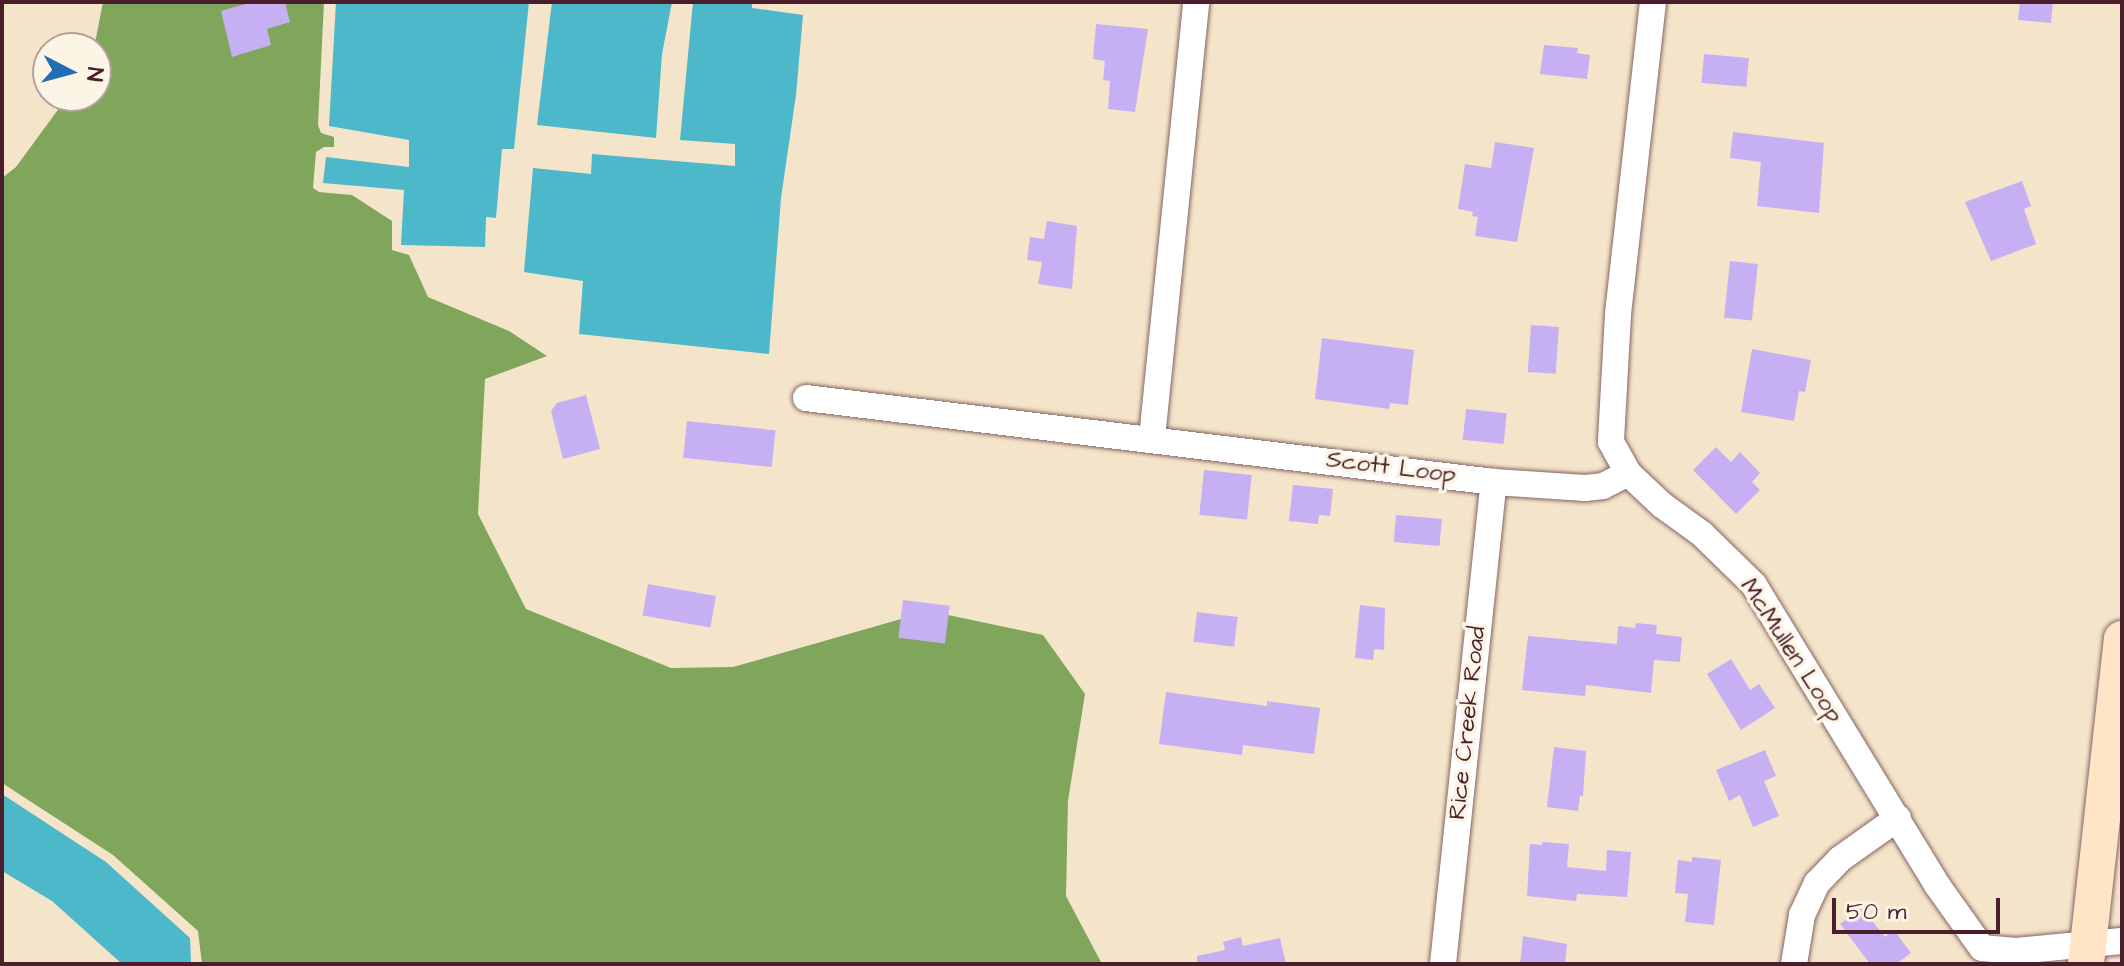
<!DOCTYPE html>
<html>
<head>
<meta charset="utf-8">
<style>
  body { margin:0 }
  #map { position:relative; width:2124px; height:966px; overflow:hidden; background:#f4e5ca; font-family:"Architects Daughter",sans-serif }
  div>[style] { position:absolute }
  .forest>* { inset:0; background:#80a65c }
  .water>* { inset:0; background:#4cb8c9 }
  .building>* { inset:0; background:#c6b0f3; transform-origin:0 0 }
  .roads { filter:drop-shadow(0 0 2px #866463) drop-shadow(0 0 2px #866463) }
  .street>* { height:26px; margin:-13px; padding:0 13px; transform-origin:13px; border-radius:13px; background:#fff }
  .secondary>* { height:36px; margin:-18px; padding:0 18px; transform-origin:18px; border-radius:18px; background:#ffe4c6 }
  span { translate:-50% -50%; white-space:nowrap; text-align:center; line-height:1.15; -webkit-text-stroke:7px #fcf5e5; paint-order:stroke }
  .street-label { font-size:24px; color:#4a1f2b }
  .frame { position:absolute; inset:0; border:4px solid #4a1f2b; pointer-events:none }
  .north { position:absolute; left:32px; top:32px; width:80px; height:80px; box-sizing:border-box; background:#fcf5e5; border:2px solid #b59f9b; border-radius:50%; rotate:96deg; font-size:22px; font-weight:700; line-height:32px; text-align:center; color:#4a1f2b }
  .north::after { content:''; display:block; margin:auto; width:28px; height:36px; background:#1f6fb2; clip-path:polygon(50% 0,100% 100%,50% 72%,0 100%) }
  .scale { position:absolute; left:1832px; top:898px; width:168px; height:36px; box-sizing:border-box; border:4px solid #4a1f2b; border-top:0; padding-left:10px; font-size:24px; line-height:28px; white-space:nowrap; color:#4a1f2b; -webkit-text-stroke:6px #fcf5e5; paint-order:stroke }
</style>
</head>
<body>
<div id="map">
  <div class="forest">
    <i style="clip-path:polygon(103px 2px,324px 2px,318px 125px,321px 133px,334px 137px,334px 147px,324px 147px,316px 152px,313px 188px,319px 192px,352px 195px,392px 221px,392px 250px,409px 255px,428px 297px,509px 331px,547px 356px,485px 379px,478px 514px,526px 609px,671px 668px,733px 667px,929px 611px,1043px 635px,1085px 694px,1068px 801px,1066px 896px,1102px 964px,202px 964px,198px 931px,113px 855px,2px 783px,2px 178px,16px 167px,68px 96px,96px 96px,94px 48px)"></i>
  </div>
  <div class="water">
    <i style="clip-path:polygon(336px 2px,529px 2px,514px 149px,502px 149px,496px 218px,486px 217px,485px 247px,401px 245px,404px 190px,323px 183px,326px 157px,409px 167px,409px 140px,329px 126px)"></i>
    <i style="clip-path:polygon(552px 2px,672px 2px,662px 54px,656px 138px,537px 125px)"></i>
    <i style="clip-path:polygon(693px 2px,752px 2px,752px 8px,803px 15px,796px 95px,781px 198px,769px 354px,579px 334px,583px 281px,524px 272px,533px 168px,591px 174px,592px 154px,735px 166px,735px 144px,680px 140px)"></i>
    <i style="clip-path:polygon(2px 794px,106px 862px,190px 938px,191px 964px,122px 964px,52px 901px,2px 871px)"></i>
  </div>
  <div class="building">
    <i style="clip-path:polygon(252px 2px,285px 2px,290px 22px,267px 29px,271px 45px,232px 57px,221px 11px)"></i>
    <i style="clip-path:polygon(2020px 2px,2053px 2px,2051px 23px,2018px 20px)"></i>
    <i style="clip-path:polygon(1096px 24px,1148px 29px,1135px 112px,1108px 109px,1110px 81px,1103px 80px,1105px 61px,1093px 59px)"></i>
    <i style="clip-path:polygon(1544px 45px,1578px 48px,1577px 53px,1590px 55px,1587px 79px,1540px 74px)"></i>
    <i style="left:1704px;top:54px;width:45px;height:29px;rotate:5deg"></i>
    <i style="clip-path:polygon(1733px 132px,1824px 143px,1819px 213px,1757px 206px,1761px 162px,1730px 158px)"></i>
    <i style="clip-path:polygon(1495px 142px,1534px 148px,1517px 242px,1475px 236px,1478px 217px,1472px 216px,1473px 212px,1458px 209px,1465px 164px,1491px 168px)"></i>
    <i style="clip-path:polygon(2022px 181px,2031px 206px,2024px 209px,2036px 244px,1991px 261px,1965px 202px)"></i>
    <i style="clip-path:polygon(1047px 221px,1077px 226px,1072px 289px,1038px 284px,1042px 262px,1027px 260px,1030px 237px,1044px 239px)"></i>
    <i style="left:1730px;top:261px;width:28px;height:57px;rotate:6deg"></i>
    <i style="left:1531px;top:325px;width:28px;height:47px;rotate:4deg"></i>
    <i style="clip-path:polygon(1322px 338px,1414px 350px,1408px 405px,1390px 403px,1389px 409px,1315px 399px)"></i>
    <i style="clip-path:polygon(1752px 349px,1811px 360px,1805px 392px,1799px 391px,1794px 421px,1741px 412px)"></i>
    <i style="clip-path:polygon(586px 395px,600px 449px,563px 459px,551px 411px,557px 403px)"></i>
    <i style="left:1466px;top:409px;width:41px;height:31px;rotate:6deg"></i>
    <i style="left:687px;top:421px;width:89px;height:37px;rotate:6deg"></i>
    <i style="clip-path:polygon(1716px 447px,1731px 462px,1740px 452px,1760px 473px,1752px 482px,1760px 490px,1736px 514px,1693px 470px)"></i>
    <i style="left:1204px;top:470px;width:48px;height:45px;rotate:6deg"></i>
    <i style="clip-path:polygon(1293px 485px,1333px 489px,1330px 516px,1319px 515px,1318px 524px,1289px 521px)"></i>
    <i style="left:1396px;top:515px;width:46px;height:27px;rotate:5deg"></i>
    <i style="left:648px;top:584px;width:69px;height:32px;rotate:10deg"></i>
    <i style="left:903px;top:600px;width:47px;height:38px;rotate:7deg"></i>
    <i style="clip-path:polygon(1360px 605px,1385px 608px,1384px 650px,1374px 649px,1373px 660px,1355px 658px)"></i>
    <i style="left:1197px;top:612px;width:41px;height:30px;rotate:7deg"></i>
    <i style="clip-path:polygon(1636px 623px,1657px 625px,1656px 634px,1682px 637px,1680px 662px,1654px 660px,1651px 693px,1586px 685px,1585px 696px,1522px 690px,1528px 636px,1617px 644px,1618px 626px,1635px 628px)"></i>
    <i style="clip-path:polygon(1731px 659px,1750px 690px,1759px 684px,1775px 708px,1741px 730px,1707px 674px)"></i>
    <i style="clip-path:polygon(1166px 692px,1267px 706px,1267px 701px,1320px 708px,1314px 754px,1243px 745px,1242px 755px,1159px 744px)"></i>
    <i style="clip-path:polygon(1554px 747px,1586px 751px,1583px 796px,1580px 796px,1578px 811px,1547px 807px)"></i>
    <i style="clip-path:polygon(1765px 750px,1776px 776px,1764px 781px,1779px 816px,1753px 827px,1740px 795px,1729px 801px,1716px 770px)"></i>
    <i style="clip-path:polygon(1542px 842px,1569px 844px,1567px 867px,1606px 871px,1607px 850px,1631px 852px,1627px 897px,1577px 894px,1576px 901px,1527px 896px,1530px 844px,1542px 845px)"></i>
    <i style="clip-path:polygon(1692px 857px,1721px 860px,1714px 925px,1685px 922px,1688px 894px,1675px 893px,1678px 860px,1692px 862px)"></i>
    <i style="clip-path:polygon(1862px 908px,1885px 937px,1894px 930px,1911px 953px,1896px 964px,1870px 964px,1840px 924px)"></i>
    <i style="clip-path:polygon(1523px 936px,1567px 944px,1565px 964px,1520px 964px)"></i>
    <i style="clip-path:polygon(1241px 937px,1243px 946px,1280px 938px,1286px 964px,1197px 964px,1197px 956px,1225px 950px,1223px 942px)"></i>
  </div>
  <div class="roads">
    <div class="street">
      <i style="left:1653px;top:2px;width:315px;rotate:96.4deg"></i>
      <i style="left:1618px;top:315px;width:127px;rotate:93.2deg"></i>
      <i style="left:1611px;top:442px;width:35px;rotate:61deg"></i>
      <i style="left:1628px;top:473px;width:47px;rotate:43.3deg"></i>
      <i style="left:1662px;top:505px;width:49px;rotate:35.9deg"></i>
      <i style="left:1702px;top:534px;width:73px;rotate:44.4deg"></i>
      <i style="left:1754px;top:585px;width:351px;rotate:58.6deg"></i>
      <i style="left:1937px;top:885px;width:77px;rotate:54.5deg"></i>
      <i style="left:1982px;top:948px;width:34px;rotate:5deg"></i>
      <i style="left:2016px;top:951px;width:106px;rotate:-5.4deg"></i>
      <i style="left:806px;top:398px;width:693px;rotate:6.96deg"></i>
      <i style="left:1494px;top:482px;width:91px;rotate:3.8deg"></i>
      <i style="left:1585px;top:488px;width:18px;rotate:-6deg"></i>
      <i style="left:1603px;top:486px;width:28px;rotate:-27deg"></i>
      <i style="left:1152px;top:438px;width:438px;rotate:-84.2deg"></i>
      <i style="left:1443px;top:964px;width:485px;rotate:-84deg"></i>
      <i style="left:1794px;top:964px;width:50px;rotate:-80.7deg"></i>
      <i style="left:1802px;top:915px;width:35px;rotate:-65deg"></i>
      <i style="left:1817px;top:883px;width:33px;rotate:-46deg"></i>
      <i style="left:1840px;top:859px;width:71px;rotate:-35.3deg"></i>
    </div>
    <div class="secondary">
      <i style="left:2086px;top:964px;width:327px;rotate:-83.7deg"></i>
    </div>
  </div>
  <div class="street-label">
    <span style="left:1391px;top:468px;rotate:7deg">Scott Loop</span>
    <span style="left:1791px;top:651px;rotate:57deg">McMullen Loop</span>
    <span style="left:1468px;top:723px;rotate:-84deg">Rice Creek Road</span>
  </div>
  <div class="frame"></div>
  <div class="north">N</div>
  <div class="scale">50 m</div>
</div>
</body>
</html>
